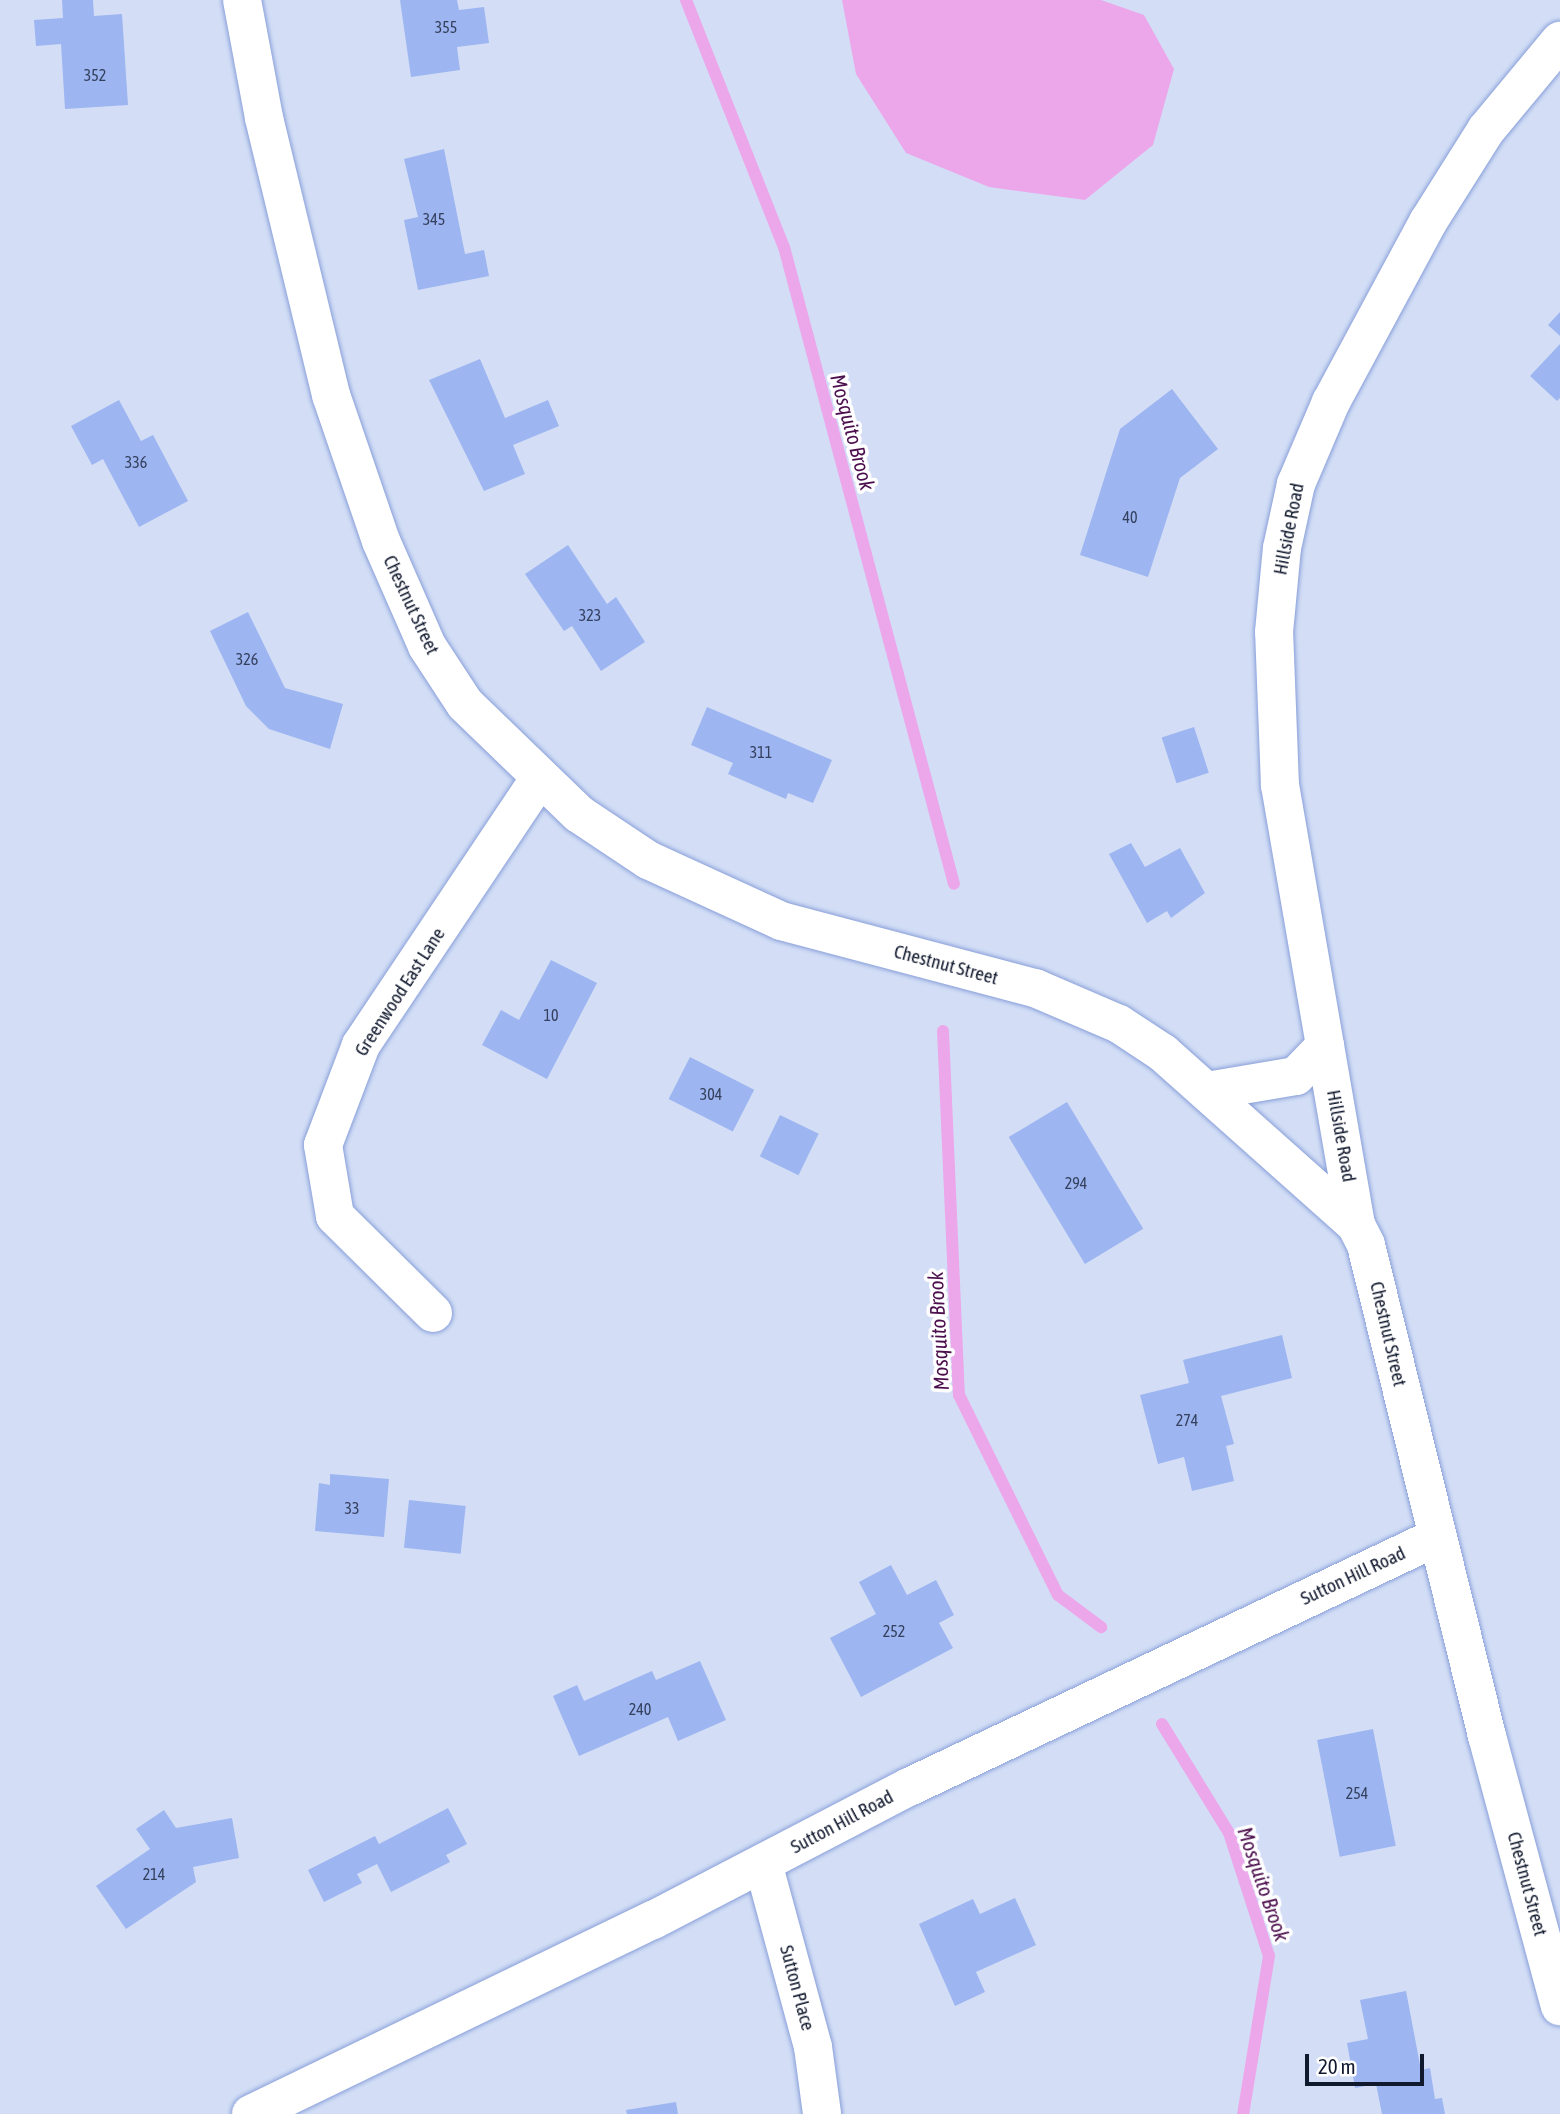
<!DOCTYPE html>
<html>
<head>
<meta charset="utf-8">
<style>
  body { margin:0 }
  #map { position:relative; width:1560px; height:2114px; overflow:hidden; background:#d3def6; font-family:"Asap Condensed",sans-serif }
  div>[style] { position:absolute }
  .water>* { inset:0; background:#eca7eb }
  .stream>* { height:12px; margin:-6px; padding:0 6px; transform-origin:6px; border-radius:6px; background:#eca7eb }
  .building>* { inset:0; background:#9db5f0; transform-origin:0 0 }
  .roads { filter:drop-shadow(0 0 2px #889fd9) drop-shadow(0 0 2px #889fd9) }
  .minor>* { height:38px; margin:-19px; padding:0 19px; transform-origin:19px; border-radius:19px; background:#fff }
  span { translate:-50% -50%; white-space:nowrap; text-align:center; line-height:1.15; -webkit-text-stroke:7px #fff; paint-order:stroke }
  .number-label { font-size:16px; color:#34405e }
  .number-label span { -webkit-text-stroke-width:0 }
  .street-label { font-size:19px; color:#11192e }
  .water-label { font-size:21px; color:#4c0f4e; font-style:italic }
  .scale { position:absolute; left:1305px; top:2054px; width:119px; height:32px; box-sizing:border-box; border:4px solid #11192e; border-top:0; padding-left:9px; font-size:21px; line-height:24px; white-space:nowrap; color:#11192e; -webkit-text-stroke:5px #fff; paint-order:stroke }
</style>
</head>
<body>
<div id="map">
  <div class="water">
    <i style="clip-path:polygon(842px 0,1101px 0,1144px 15px,1174px 69px,1153px 145px,1085px 200px,989px 187px,906px 153px,856px 74px)"></i>
  </div>
  <div class="stream">
    <i style="left:686px;top:0;width:266px;rotate:68.4deg"></i>
    <i style="left:784px;top:247px;width:659px;rotate:75.06deg"></i>
    <i style="left:943px;top:1031px;width:364px;rotate:87.5deg"></i>
    <i style="left:959px;top:1395px;width:223px;rotate:63.7deg"></i>
    <i style="left:1058px;top:1595px;width:54px;rotate:36.7deg"></i>
    <i style="left:1162px;top:1724px;width:128px;rotate:58.4deg"></i>
    <i style="left:1229px;top:1833px;width:129px;rotate:72deg"></i>
    <i style="left:1269px;top:1956px;width:160px;rotate:99.3deg"></i>
  </div>
  <div class="building">
    <i style="clip-path:polygon(62px 0,93px 0,94px 16px,122px 14px,128px 105px,65px 109px,61px 44px,36px 46px,34px 20px,63px 18px)"></i>
    <i style="clip-path:polygon(400px 0,457px 0,459px 10px,484px 7px,489px 43px,457px 47px,460px 70px,411px 77px)"></i>
    <i style="clip-path:polygon(444px 149px,465px 254px,484px 250px,489px 276px,418px 290px,404px 220px,418px 217px,404px 159px)"></i>
    <i style="clip-path:polygon(1560px 312px,1560px 336px,1548px 325px)"></i>
    <i style="clip-path:polygon(1560px 344px,1560px 398px,1557px 401px,1530px 376px)"></i>
    <i style="clip-path:polygon(480px 359px,505px 418px,548px 400px,559px 426px,513px 445px,525px 474px,484px 491px,429px 380px)"></i>
    <i style="clip-path:polygon(1172px 389px,1218px 449px,1180px 478px,1148px 577px,1080px 555px,1120px 429px)"></i>
    <i style="clip-path:polygon(119px 400px,141px 441px,153px 435px,188px 501px,139px 527px,103px 459px,92px 465px,71px 426px)"></i>
    <i style="clip-path:polygon(568px 545px,607px 604px,616px 597px,645px 642px,601px 671px,572px 626px,564px 631px,525px 574px)"></i>
    <i style="clip-path:polygon(248px 612px,285px 688px,343px 704px,330px 749px,269px 729px,246px 706px,210px 631px)"></i>
    <i style="clip-path:polygon(707px 707px,832px 760px,813px 803px,788px 793px,786px 799px,728px 774px,733px 763px,691px 745px)"></i>
    <i style="left:1194px;top:727px;width:48px;height:34px;rotate:72deg"></i>
    <i style="clip-path:polygon(1131px 843px,1145px 867px,1180px 848px,1205px 893px,1171px 918px,1167px 911px,1147px 923px,1109px 854px)"></i>
    <i style="clip-path:polygon(551px 960px,597px 983px,547px 1079px,482px 1045px,501px 1010px,519px 1020px)"></i>
    <i style="left:690px;top:1057px;width:72px;height:47px;rotate:27deg"></i>
    <i style="left:1067px;top:1102px;width:148px;height:68px;rotate:59deg"></i>
    <i style="left:780px;top:1115px;width:43px;height:46px;rotate:26deg"></i>
    <i style="clip-path:polygon(1282px 1335px,1292px 1378px,1221px 1396px,1234px 1444px,1226px 1446px,1234px 1481px,1192px 1491px,1184px 1457px,1158px 1464px,1140px 1395px,1189px 1383px,1183px 1360px)"></i>
    <i style="clip-path:polygon(330px 1474px,389px 1479px,384px 1537px,315px 1531px,319px 1483px,330px 1485px)"></i>
    <i style="left:409px;top:1500px;width:57px;height:48px;rotate:6deg"></i>
    <i style="clip-path:polygon(891px 1565px,907px 1595px,936px 1580px,954px 1615px,939px 1623px,953px 1648px,861px 1697px,830px 1638px,876px 1614px,859px 1582px)"></i>
    <i style="clip-path:polygon(700px 1661px,726px 1720px,678px 1741px,668px 1717px,579px 1756px,553px 1696px,577px 1685px,584px 1701px,652px 1671px,656px 1680px)"></i>
    <i style="left:1373px;top:1729px;width:119px;height:57px;rotate:79deg"></i>
    <i style="clip-path:polygon(448px 1808px,467px 1844px,446px 1855px,450px 1862px,391px 1892px,377px 1864px,357px 1874px,362px 1883px,324px 1902px,308px 1870px,375px 1836px,379px 1844px)"></i>
    <i style="clip-path:polygon(164px 1810px,176px 1828px,232px 1818px,239px 1858px,193px 1867px,196px 1882px,126px 1929px,96px 1886px,150px 1849px,136px 1829px)"></i>
    <i style="clip-path:polygon(1015px 1898px,1036px 1945px,976px 1972px,985px 1992px,955px 2006px,919px 1924px,973px 1899px,980px 1914px)"></i>
    <i style="clip-path:polygon(1406px 1991px,1421px 2070px,1430px 2068px,1435px 2099px,1442px 2098px,1445px 2114px,1382px 2114px,1376px 2084px,1355px 2088px,1347px 2043px,1368px 2039px,1360px 2000px)"></i>
    <i style="clip-path:polygon(676px 2102px,678px 2114px,627px 2114px,626px 2110px)"></i>
  </div>
  <div class="roads">
    <div class="minor">
      <i style="left:242px;top:0;width:120px;rotate:79.4deg"></i>
      <i style="left:264px;top:118px;width:285px;rotate:76.4deg"></i>
      <i style="left:331px;top:395px;width:154px;rotate:71.1deg"></i>
      <i style="left:381px;top:541px;width:115px;rotate:66.3deg"></i>
      <i style="left:427px;top:646px;width:69px;rotate:56.8deg"></i>
      <i style="left:465px;top:704px;width:158px;rotate:44deg"></i>
      <i style="left:579px;top:814px;width:83px;rotate:33.7deg"></i>
      <i style="left:648px;top:860px;width:146px;rotate:24.6deg"></i>
      <i style="left:781px;top:921px;width:263px;rotate:14.8deg"></i>
      <i style="left:1035px;top:988px;width:91px;rotate:23.2deg"></i>
      <i style="left:1119px;top:1024px;width:53px;rotate:33.4deg"></i>
      <i style="left:1163px;top:1053px;width:259px;rotate:41.7deg"></i>
      <i style="left:1356px;top:1225px;width:22px;rotate:63deg"></i>
      <i style="left:1366px;top:1245px;width:506px;rotate:76.16deg"></i>
      <i style="left:1487px;top:1736px;width:280px;rotate:74.9deg"></i>
      <i style="left:1207px;top:1091px;width:90px;rotate:-9.6deg"></i>
      <i style="left:1296px;top:1076px;width:42px;rotate:-46deg"></i>
      <i style="left:1356px;top:1225px;width:446px;rotate:-99.8deg"></i>
      <i style="left:1280px;top:786px;width:154px;rotate:-92.2deg"></i>
      <i style="left:1274px;top:632px;width:84px;rotate:-84.6deg"></i>
      <i style="left:1282px;top:548px;width:66px;rotate:-77.7deg"></i>
      <i style="left:1296px;top:484px;width:89px;rotate:-66.9deg"></i>
      <i style="left:1331px;top:402px;width:204px;rotate:-61.7deg"></i>
      <i style="left:1428px;top:222px;width:109px;rotate:-57.8deg"></i>
      <i style="left:1486px;top:130px;width:116px;rotate:-50.3deg"></i>
      <i style="left:433px;top:1313px;width:138px;rotate:-135.3deg"></i>
      <i style="left:335px;top:1216px;width:72px;rotate:-99.6deg"></i>
      <i style="left:323px;top:1145px;width:107px;rotate:-69.2deg"></i>
      <i style="left:361px;top:1045px;width:320px;rotate:-56.2deg"></i>
      <i style="left:763px;top:1863px;width:191px;rotate:74.8deg"></i>
      <i style="left:813px;top:2047px;width:68px;rotate:82.3deg"></i>
      <i style="left:251px;top:2114px;width:446px;rotate:-25.8deg"></i>
      <i style="left:653px;top:1920px;width:288px;rotate:-27.5deg"></i>
      <i style="left:909px;top:1787px;width:584px;rotate:-25.34deg"></i>
    </div>
  </div>
  <div class="number-label">
    <span style="left:446px;top:27px">355</span>
    <span style="left:95px;top:75px">352</span>
    <span style="left:434px;top:219px">345</span>
    <span style="left:136px;top:462px">336</span>
    <span style="left:1130px;top:517px">40</span>
    <span style="left:590px;top:615px">323</span>
    <span style="left:247px;top:659px">326</span>
    <span style="left:761px;top:752px">311</span>
    <span style="left:551px;top:1015px">10</span>
    <span style="left:711px;top:1094px">304</span>
    <span style="left:1076px;top:1183px">294</span>
    <span style="left:1187px;top:1420px">274</span>
    <span style="left:352px;top:1508px">33</span>
    <span style="left:894px;top:1631px">252</span>
    <span style="left:640px;top:1709px">240</span>
    <span style="left:1357px;top:1793px">254</span>
    <span style="left:154px;top:1874px">214</span>
  </div>
  <div class="street-label">
    <span style="left:1289px;top:529px;rotate:-79deg">Hillside Road</span>
    <span style="left:411px;top:605px;rotate:65deg">Chestnut Street</span>
    <span style="left:946px;top:965px;rotate:15deg">Chestnut Street</span>
    <span style="left:400px;top:992px;rotate:-57deg">Greenwood East Lane</span>
    <span style="left:1341px;top:1136px;rotate:80deg">Hillside Road</span>
    <span style="left:1388px;top:1334px;rotate:77deg">Chestnut Street</span>
    <span style="left:1353px;top:1576px;rotate:-25deg">Sutton Hill Road</span>
    <span style="left:842px;top:1822px;rotate:-28deg">Sutton Hill Road</span>
    <span style="left:1527px;top:1884px;rotate:75deg">Chestnut Street</span>
    <span style="left:797px;top:1988px;rotate:75deg">Sutton Place</span>
  </div>
  <div class="water-label">
    <span style="left:853px;top:432px;rotate:75deg">Mosquito Brook</span>
    <span style="left:938px;top:1331px;rotate:-93deg">Mosquito Brook</span>
    <span style="left:1264px;top:1884px;rotate:71deg">Mosquito Brook</span>
  </div>
  <div class="scale">20 m</div>
</div>
</body>
</html>
